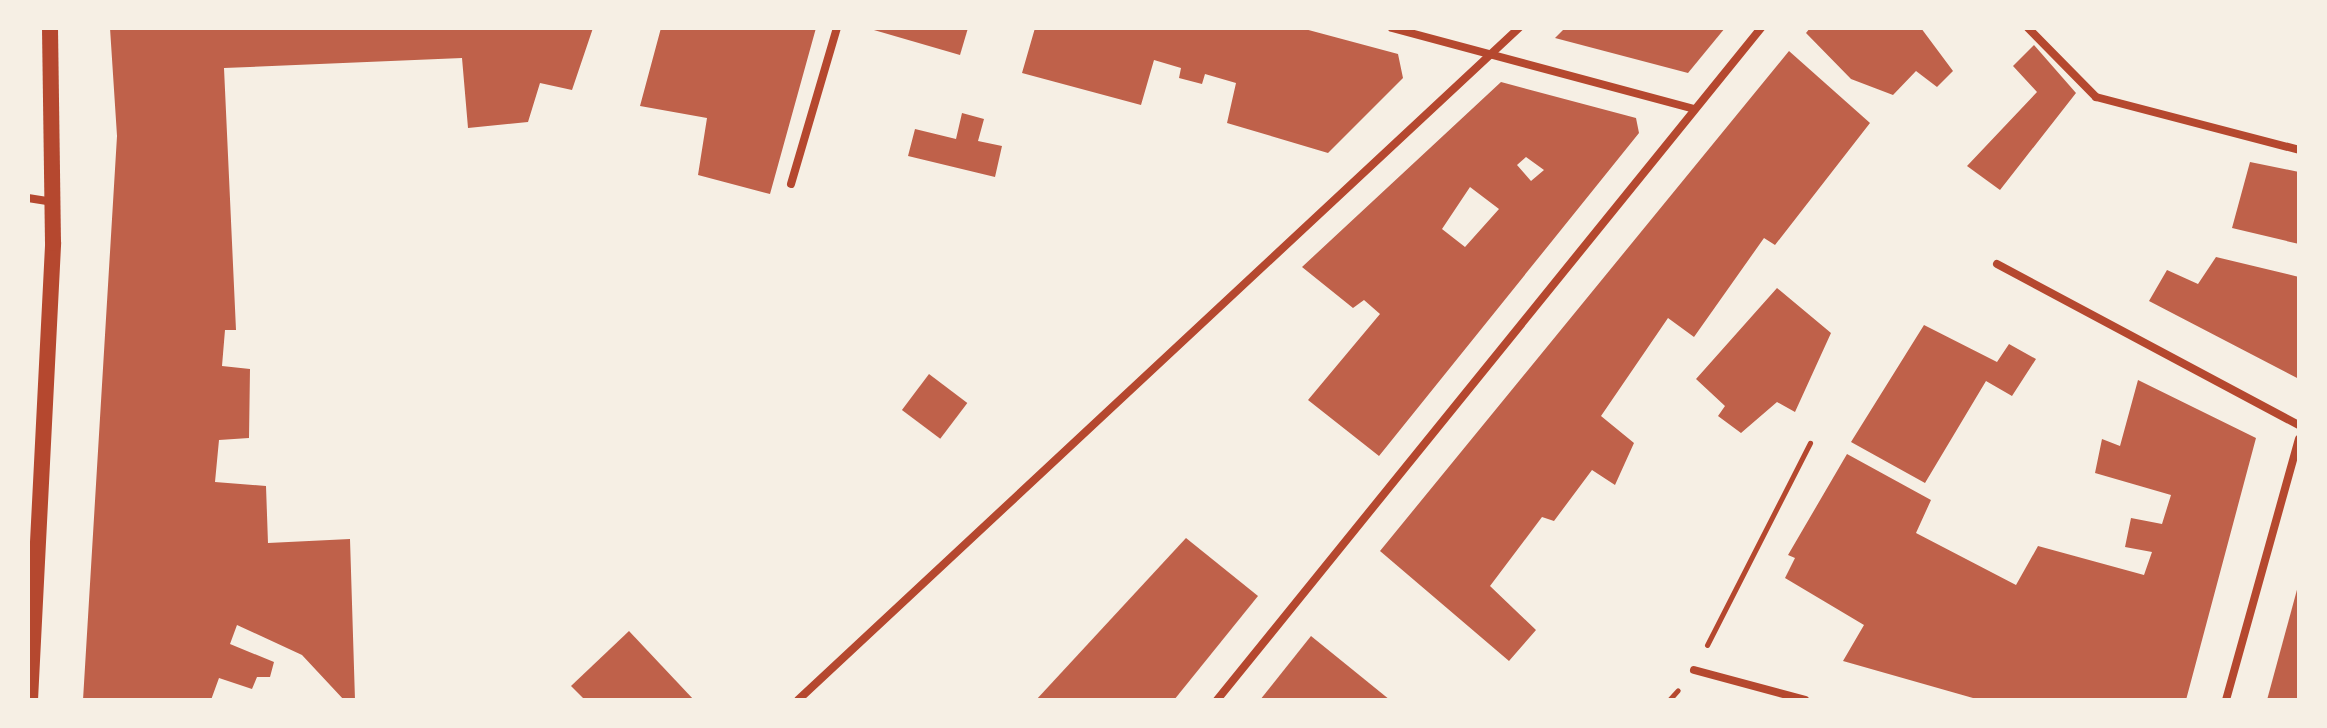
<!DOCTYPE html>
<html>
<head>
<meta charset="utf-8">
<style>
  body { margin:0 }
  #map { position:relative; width:2327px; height:728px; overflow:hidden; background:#f6efe4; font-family:"Libre Baskerville",serif }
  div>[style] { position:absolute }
  .building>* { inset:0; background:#bf614a; transform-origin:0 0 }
  .path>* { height:5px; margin:-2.5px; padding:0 2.5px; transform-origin:2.5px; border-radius:2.5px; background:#b5482f }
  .minor>* { height:8px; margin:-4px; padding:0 4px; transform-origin:4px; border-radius:4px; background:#b5482f }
  .secondary>* { height:16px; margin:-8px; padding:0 8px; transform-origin:8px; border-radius:8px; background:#b5482f }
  span { translate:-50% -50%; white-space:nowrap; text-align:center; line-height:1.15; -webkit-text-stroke:8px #f6efe4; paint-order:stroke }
  .frame { position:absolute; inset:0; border:30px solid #f6efe4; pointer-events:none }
</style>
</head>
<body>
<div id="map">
  <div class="building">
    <i style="clip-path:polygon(110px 28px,593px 28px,572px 90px,540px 83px,528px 122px,468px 128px,462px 58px,224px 68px,236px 330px,225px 330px,222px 366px,250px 369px,249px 438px,219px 440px,215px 482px,266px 486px,268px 543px,350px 539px,355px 700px,344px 700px,302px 655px,237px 625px,230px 644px,274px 662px,270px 677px,257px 677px,252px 689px,219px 678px,211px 700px,83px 700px,117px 136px)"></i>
    <i style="clip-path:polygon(661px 28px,816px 28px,770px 194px,698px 175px,707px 118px,640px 106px)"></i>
    <i style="clip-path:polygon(867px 28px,968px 28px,960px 55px)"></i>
    <i style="clip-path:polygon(1035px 28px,1301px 28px,1398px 54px,1403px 78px,1328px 153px,1227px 123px,1236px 83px,1205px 74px,1202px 84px,1179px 78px,1181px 68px,1154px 60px,1141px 105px,1022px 73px)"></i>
    <i style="clip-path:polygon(1565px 28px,1725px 28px,1688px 73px,1555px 38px)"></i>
    <i style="clip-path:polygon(1810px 28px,1921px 28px,1953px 71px,1937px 87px,1916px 71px,1893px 95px,1851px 79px,1806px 33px)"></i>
    <i style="clip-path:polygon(2034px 45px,2076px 93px,2000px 190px,1967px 166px,2037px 92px,2013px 66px)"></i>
    <i style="clip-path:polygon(1789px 51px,1870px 123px,1775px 245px,1764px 238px,1694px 337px,1668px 318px,1601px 416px,1634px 443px,1615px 485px,1592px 470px,1554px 521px,1542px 517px,1490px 586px,1536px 630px,1509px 661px,1380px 551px)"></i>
    <i style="clip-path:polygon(evenodd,1501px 82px,1636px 118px,1639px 133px,1379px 456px,1308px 400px,1380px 314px,1364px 300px,1353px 308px,1302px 267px,1501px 82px,1526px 157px,1544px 170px,1531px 181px,1517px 165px,1526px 157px,1501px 82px,1470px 187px,1499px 209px,1465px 247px,1442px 229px,1470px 187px)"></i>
    <i style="clip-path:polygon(962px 113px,984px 119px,978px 141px,1002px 146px,995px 177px,908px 156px,915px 129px,956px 139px)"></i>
    <i style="clip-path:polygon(2250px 162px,2299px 172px,2299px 244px,2232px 228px)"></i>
    <i style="clip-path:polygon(2216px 257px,2299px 277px,2299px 379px,2149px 301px,2167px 270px,2198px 284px)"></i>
    <i style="clip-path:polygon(1777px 288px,1831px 333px,1795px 412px,1777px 402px,1741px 433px,1718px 416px,1725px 406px,1696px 379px)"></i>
    <i style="clip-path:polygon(1924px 325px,1997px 362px,2009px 344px,2036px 359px,2012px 396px,1986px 381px,1925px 483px,1851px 442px)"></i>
    <i style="left:929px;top:374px;width:48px;height:45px;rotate:37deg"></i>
    <i style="clip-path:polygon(2138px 380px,2256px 438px,2186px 700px,1980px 700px,1843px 661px,1864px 625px,1785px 578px,1795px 558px,1788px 555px,1847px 454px,1931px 500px,1916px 533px,2016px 585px,2038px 546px,2144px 575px,2152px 552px,2125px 547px,2131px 518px,2162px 524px,2171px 495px,2095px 473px,2102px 439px,2120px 446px)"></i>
    <i style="clip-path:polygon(1186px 538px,1258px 596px,1174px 700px,1036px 700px)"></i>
    <i style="clip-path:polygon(2298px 586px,2299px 700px,2267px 700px)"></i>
    <i style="clip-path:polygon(629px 631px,694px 700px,585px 700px,571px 686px)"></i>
    <i style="clip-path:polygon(1311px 636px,1390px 700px,1260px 700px)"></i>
  </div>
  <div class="path">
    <i style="left:1707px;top:645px;width:227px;rotate:-63deg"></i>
    <i style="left:1669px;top:700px;width:13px;rotate:-48deg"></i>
  </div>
  <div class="minor">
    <i style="left:1392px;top:28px;width:313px;rotate:15deg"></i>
    <i style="left:2028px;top:28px;width:97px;rotate:45.4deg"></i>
    <i style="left:2096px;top:97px;width:210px;rotate:14.6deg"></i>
    <i style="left:791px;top:184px;width:163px;rotate:-73.6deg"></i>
    <i style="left:28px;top:198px;width:24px;rotate:9deg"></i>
    <i style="left:1997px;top:264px;width:342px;rotate:28.1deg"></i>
    <i style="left:1694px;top:670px;width:115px;rotate:15.1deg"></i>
    <i style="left:798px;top:700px;width:986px;rotate:-42.99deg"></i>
    <i style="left:1217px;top:700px;width:865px;rotate:-51.01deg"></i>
    <i style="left:2226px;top:700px;width:271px;rotate:-74.4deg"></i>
  </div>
  <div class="secondary">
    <i style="left:30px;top:700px;width:458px;rotate:-87.1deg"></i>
    <i style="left:53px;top:243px;width:215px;rotate:-90.8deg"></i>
  </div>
  <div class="frame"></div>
</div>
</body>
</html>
